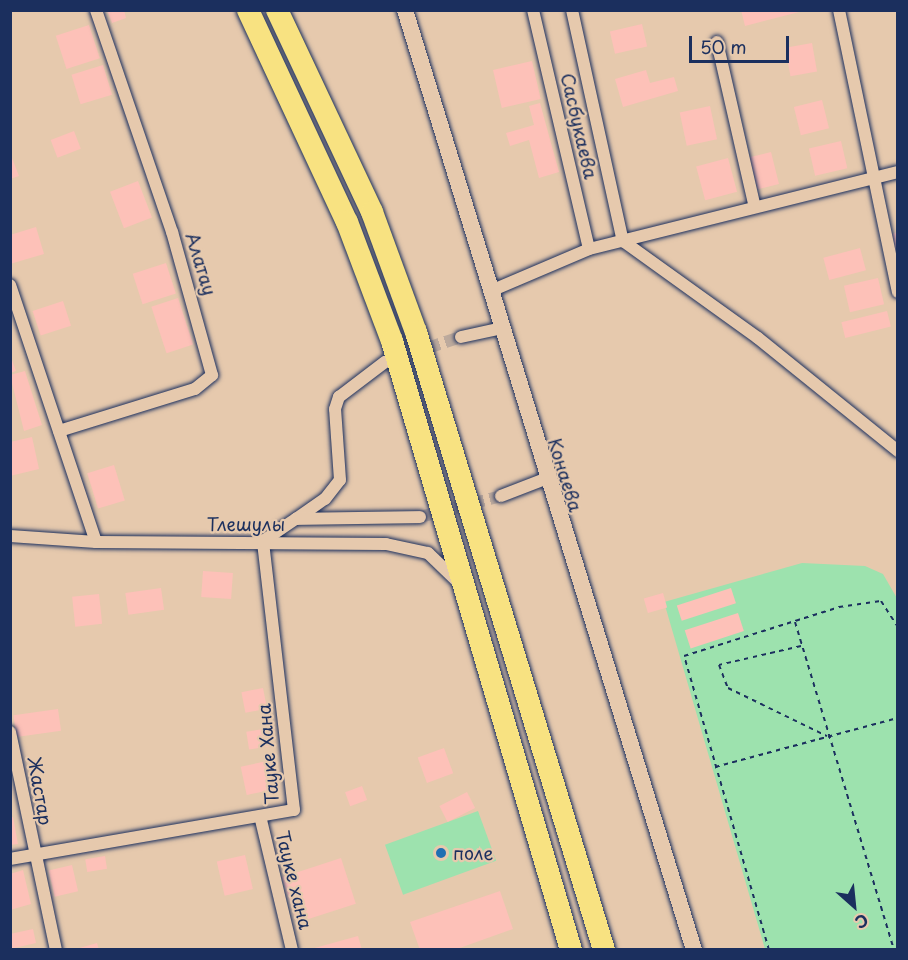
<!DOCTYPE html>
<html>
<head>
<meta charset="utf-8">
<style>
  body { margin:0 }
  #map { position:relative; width:908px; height:960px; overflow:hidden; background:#e6c9ad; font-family:"Playpen Sans",sans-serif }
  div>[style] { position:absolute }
  .green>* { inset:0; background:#9de2ae; transform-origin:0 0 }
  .building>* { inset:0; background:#fdc1b8; transform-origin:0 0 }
  .street-tunnel>* { height:12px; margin-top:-6px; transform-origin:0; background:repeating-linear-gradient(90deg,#bdaa9d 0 12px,transparent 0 18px) }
  .path>* { height:2px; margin-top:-1px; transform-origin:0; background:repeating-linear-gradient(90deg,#1b2f5e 0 4.5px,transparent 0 9px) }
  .roads { filter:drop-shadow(0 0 2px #1b2f5e) drop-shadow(0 0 2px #1b2f5e) }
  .street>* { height:12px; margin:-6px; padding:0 6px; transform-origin:6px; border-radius:6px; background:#e6c9ad }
  .secondary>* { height:16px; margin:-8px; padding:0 8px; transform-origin:8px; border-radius:8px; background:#e6c9ad }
  .highway>* { height:22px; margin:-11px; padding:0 11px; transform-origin:11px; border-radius:11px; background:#f8e281 }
  .dots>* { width:16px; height:16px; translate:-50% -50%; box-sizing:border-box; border:3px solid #e6c9ad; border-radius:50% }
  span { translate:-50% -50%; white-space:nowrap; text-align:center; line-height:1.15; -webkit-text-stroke:4.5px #e6c9ad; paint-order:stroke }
  .street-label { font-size:18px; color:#1b2f5e }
  .poi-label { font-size:18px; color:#1b2f5e }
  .left { translate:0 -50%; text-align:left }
  .frame { position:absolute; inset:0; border:12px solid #1b2f5e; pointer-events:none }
  .north { position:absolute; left:824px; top:876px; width:60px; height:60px; -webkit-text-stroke:4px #e6c9ad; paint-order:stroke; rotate:153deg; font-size:16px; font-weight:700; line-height:24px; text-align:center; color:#1b2f5e }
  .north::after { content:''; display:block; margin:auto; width:21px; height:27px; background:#1b2f5e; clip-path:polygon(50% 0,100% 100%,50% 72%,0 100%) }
  .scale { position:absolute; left:689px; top:36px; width:100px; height:27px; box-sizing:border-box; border:3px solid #1b2f5e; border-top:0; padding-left:8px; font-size:18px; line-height:21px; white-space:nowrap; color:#1b2f5e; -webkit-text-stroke:4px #e6c9ad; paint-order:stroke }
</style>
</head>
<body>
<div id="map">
  <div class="green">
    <i style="clip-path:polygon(802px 563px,865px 566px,883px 574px,898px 600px,897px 949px,765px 949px,664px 602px)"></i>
    <i style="left:478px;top:811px;width:53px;height:99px;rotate:70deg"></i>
  </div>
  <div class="building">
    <i style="clip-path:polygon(107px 10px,124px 10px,126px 18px,112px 23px)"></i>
    <i style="clip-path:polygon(741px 10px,802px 10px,803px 11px,745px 26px)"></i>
    <i style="left:642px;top:24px;width:23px;height:33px;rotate:77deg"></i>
    <i style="left:89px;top:25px;width:35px;height:35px;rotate:72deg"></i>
    <i style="left:812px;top:43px;width:29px;height:27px;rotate:80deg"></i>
    <i style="left:532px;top:61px;width:39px;height:40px;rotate:77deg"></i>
    <i style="left:103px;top:65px;width:31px;height:33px;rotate:73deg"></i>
    <i style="clip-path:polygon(646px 70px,650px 83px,674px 77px,678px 91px,623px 107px,615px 79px)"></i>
    <i style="left:822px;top:100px;width:29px;height:29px;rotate:76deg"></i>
    <i style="clip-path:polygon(540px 103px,559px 172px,539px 178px,529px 140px,510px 146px,506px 133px,534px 125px,529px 106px)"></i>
    <i style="left:710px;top:106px;width:34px;height:31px;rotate:78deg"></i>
    <i style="left:74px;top:131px;width:19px;height:25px;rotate:69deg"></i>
    <i style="left:841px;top:141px;width:28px;height:33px;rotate:77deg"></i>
    <i style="left:771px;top:152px;width:33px;height:22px;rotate:76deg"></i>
    <i style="clip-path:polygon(10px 153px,19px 176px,10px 179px)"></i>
    <i style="left:728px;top:158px;width:35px;height:33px;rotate:75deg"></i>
    <i style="left:138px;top:181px;width:39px;height:30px;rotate:69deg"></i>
    <i style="clip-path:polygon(36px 227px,44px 254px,10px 264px,10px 235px)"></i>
    <i style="clip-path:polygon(898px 232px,898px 248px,895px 249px,892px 234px)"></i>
    <i style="left:860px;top:248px;width:23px;height:38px;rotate:75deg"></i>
    <i style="left:166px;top:263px;width:32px;height:35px;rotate:72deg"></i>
    <i style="left:878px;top:278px;width:27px;height:35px;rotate:77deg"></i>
    <i style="left:178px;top:298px;width:49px;height:28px;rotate:72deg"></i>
    <i style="left:63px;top:301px;width:26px;height:32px;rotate:72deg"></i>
    <i style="left:887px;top:311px;width:16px;height:47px;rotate:76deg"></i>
    <i style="clip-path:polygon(10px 355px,16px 371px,10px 373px)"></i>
    <i style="clip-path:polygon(25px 371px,42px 425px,24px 431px,10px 375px)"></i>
    <i style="clip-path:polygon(32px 437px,39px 469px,10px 476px,10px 442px)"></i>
    <i style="left:114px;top:465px;width:37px;height:28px;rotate:73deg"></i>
    <i style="left:203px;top:571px;width:30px;height:26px;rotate:4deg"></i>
    <i style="left:161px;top:588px;width:22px;height:36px;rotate:82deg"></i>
    <i style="left:731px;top:588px;width:16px;height:57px;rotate:72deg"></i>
    <i style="left:663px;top:593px;width:15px;height:20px;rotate:74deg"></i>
    <i style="left:99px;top:594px;width:30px;height:27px;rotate:84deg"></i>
    <i style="left:738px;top:613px;width:19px;height:56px;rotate:72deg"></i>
    <i style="left:263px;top:688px;width:21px;height:22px;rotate:79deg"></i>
    <i style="left:58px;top:709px;width:22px;height:45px;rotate:82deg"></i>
    <i style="left:270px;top:728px;width:18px;height:24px;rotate:81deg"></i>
    <i style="left:444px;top:748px;width:27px;height:28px;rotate:70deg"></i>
    <i style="left:272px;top:760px;width:29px;height:32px;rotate:78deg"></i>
    <i style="left:362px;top:786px;width:15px;height:18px;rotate:70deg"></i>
    <i style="left:467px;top:792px;width:18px;height:31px;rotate:63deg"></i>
    <i style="clip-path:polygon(13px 817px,18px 844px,10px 845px,10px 818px)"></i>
    <i style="left:245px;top:855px;width:35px;height:29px;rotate:77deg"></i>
    <i style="left:105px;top:856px;width:13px;height:20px;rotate:81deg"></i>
    <i style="left:341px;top:858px;width:48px;height:62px;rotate:72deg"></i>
    <i style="left:72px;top:865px;width:27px;height:24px;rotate:77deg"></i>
    <i style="clip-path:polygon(23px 870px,31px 904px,10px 910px,10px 874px)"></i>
    <i style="clip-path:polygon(500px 891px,513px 929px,454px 950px,420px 950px,410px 922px)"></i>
    <i style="clip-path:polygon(33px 929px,36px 943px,10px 949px,10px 934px)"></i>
    <i style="clip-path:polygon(358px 936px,362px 950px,311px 950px,311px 949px)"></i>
    <i style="clip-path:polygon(97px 943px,99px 950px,76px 950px,76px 949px)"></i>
  </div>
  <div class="street-tunnel">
    <i style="left:394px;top:359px;width:71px;rotate:-18.2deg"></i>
    <i style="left:420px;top:517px;width:84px;rotate:-14.5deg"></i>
  </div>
  <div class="path">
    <i style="left:795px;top:622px;width:343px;rotate:73.2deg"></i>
    <i style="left:801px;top:646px;width:84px;rotate:167deg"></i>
    <i style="left:719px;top:665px;width:25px;rotate:69deg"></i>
    <i style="left:728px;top:688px;width:110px;rotate:25.9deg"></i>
    <i style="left:715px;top:767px;width:189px;rotate:-15deg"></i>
    <i style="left:769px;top:950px;width:306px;rotate:-106.1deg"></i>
    <i style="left:684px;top:656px;width:163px;rotate:-17.5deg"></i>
    <i style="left:839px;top:607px;width:42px;rotate:-8.1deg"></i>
    <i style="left:881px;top:601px;width:31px;rotate:57deg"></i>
  </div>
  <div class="roads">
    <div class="street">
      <i style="left:533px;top:10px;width:245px;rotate:76.8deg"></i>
      <i style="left:572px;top:10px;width:237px;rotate:77.6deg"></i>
      <i style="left:623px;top:241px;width:166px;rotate:35.7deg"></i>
      <i style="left:758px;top:338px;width:180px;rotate:38.9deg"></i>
      <i style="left:839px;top:10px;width:288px;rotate:78.2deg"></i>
      <i style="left:717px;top:42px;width:166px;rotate:77.1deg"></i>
      <i style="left:10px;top:285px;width:271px;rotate:71.5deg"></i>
      <i style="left:493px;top:290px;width:104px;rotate:-23.1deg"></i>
      <i style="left:589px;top:249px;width:318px;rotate:-14deg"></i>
      <i style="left:461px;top:337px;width:43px;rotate:-12.1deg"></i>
      <i style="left:59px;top:431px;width:142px;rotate:-17.2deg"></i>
      <i style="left:195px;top:389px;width:22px;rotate:-39deg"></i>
      <i style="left:212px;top:375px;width:148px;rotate:-105.6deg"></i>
      <i style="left:172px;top:232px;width:235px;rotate:-108.9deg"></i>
      <i style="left:501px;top:496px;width:47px;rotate:-21.1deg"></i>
      <i style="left:296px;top:519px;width:35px;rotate:-35deg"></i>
      <i style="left:325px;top:499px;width:24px;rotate:-52deg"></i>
      <i style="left:340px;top:480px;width:71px;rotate:-94deg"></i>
      <i style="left:335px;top:409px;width:13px;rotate:-72deg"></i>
      <i style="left:339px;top:397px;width:58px;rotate:-37.3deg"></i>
      <i style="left:10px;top:536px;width:86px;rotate:4deg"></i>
      <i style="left:96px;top:542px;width:290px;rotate:0.4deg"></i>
      <i style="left:386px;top:544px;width:43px;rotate:12.1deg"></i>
      <i style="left:428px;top:553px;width:42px;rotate:44deg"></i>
      <i style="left:10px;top:732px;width:223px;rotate:78.1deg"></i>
      <i style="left:261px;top:820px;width:134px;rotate:76.6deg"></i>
      <i style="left:10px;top:859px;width:288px;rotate:-9.8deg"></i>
      <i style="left:294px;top:810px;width:271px;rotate:-96.6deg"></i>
      <i style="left:263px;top:541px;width:40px;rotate:-34deg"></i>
      <i style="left:296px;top:519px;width:124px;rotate:-0.9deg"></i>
    </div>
    <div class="secondary">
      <i style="left:405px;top:10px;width:983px;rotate:72.91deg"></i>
    </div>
    <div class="highway">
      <i style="left:248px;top:10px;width:234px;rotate:65deg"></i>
      <i style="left:347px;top:222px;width:127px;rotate:69.3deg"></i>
      <i style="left:392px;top:341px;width:635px;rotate:73.62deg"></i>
      <i style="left:277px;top:10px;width:223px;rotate:64.8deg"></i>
      <i style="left:372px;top:212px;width:128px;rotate:69.9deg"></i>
      <i style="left:416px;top:332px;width:646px;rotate:73.08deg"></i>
    </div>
  </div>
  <div class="dots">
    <i style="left:441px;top:853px;background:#1f6fb2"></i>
  </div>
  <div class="street-label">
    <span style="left:579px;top:126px;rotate:77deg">Сасбукаева</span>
    <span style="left:201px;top:264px;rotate:73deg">Алатау</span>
    <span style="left:565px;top:475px;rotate:73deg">Конаева</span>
    <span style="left:246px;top:524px">Тлешулы</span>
    <span style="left:268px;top:754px;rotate:-95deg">Тауке Хана</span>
    <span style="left:40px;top:791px;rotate:80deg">Жастар</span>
    <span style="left:294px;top:880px;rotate:76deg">Тауке хана</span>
  </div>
  <div class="poi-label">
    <span class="left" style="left:453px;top:853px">поле</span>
  </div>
  <div class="frame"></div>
  <div class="north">С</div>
  <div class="scale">50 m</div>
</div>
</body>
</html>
